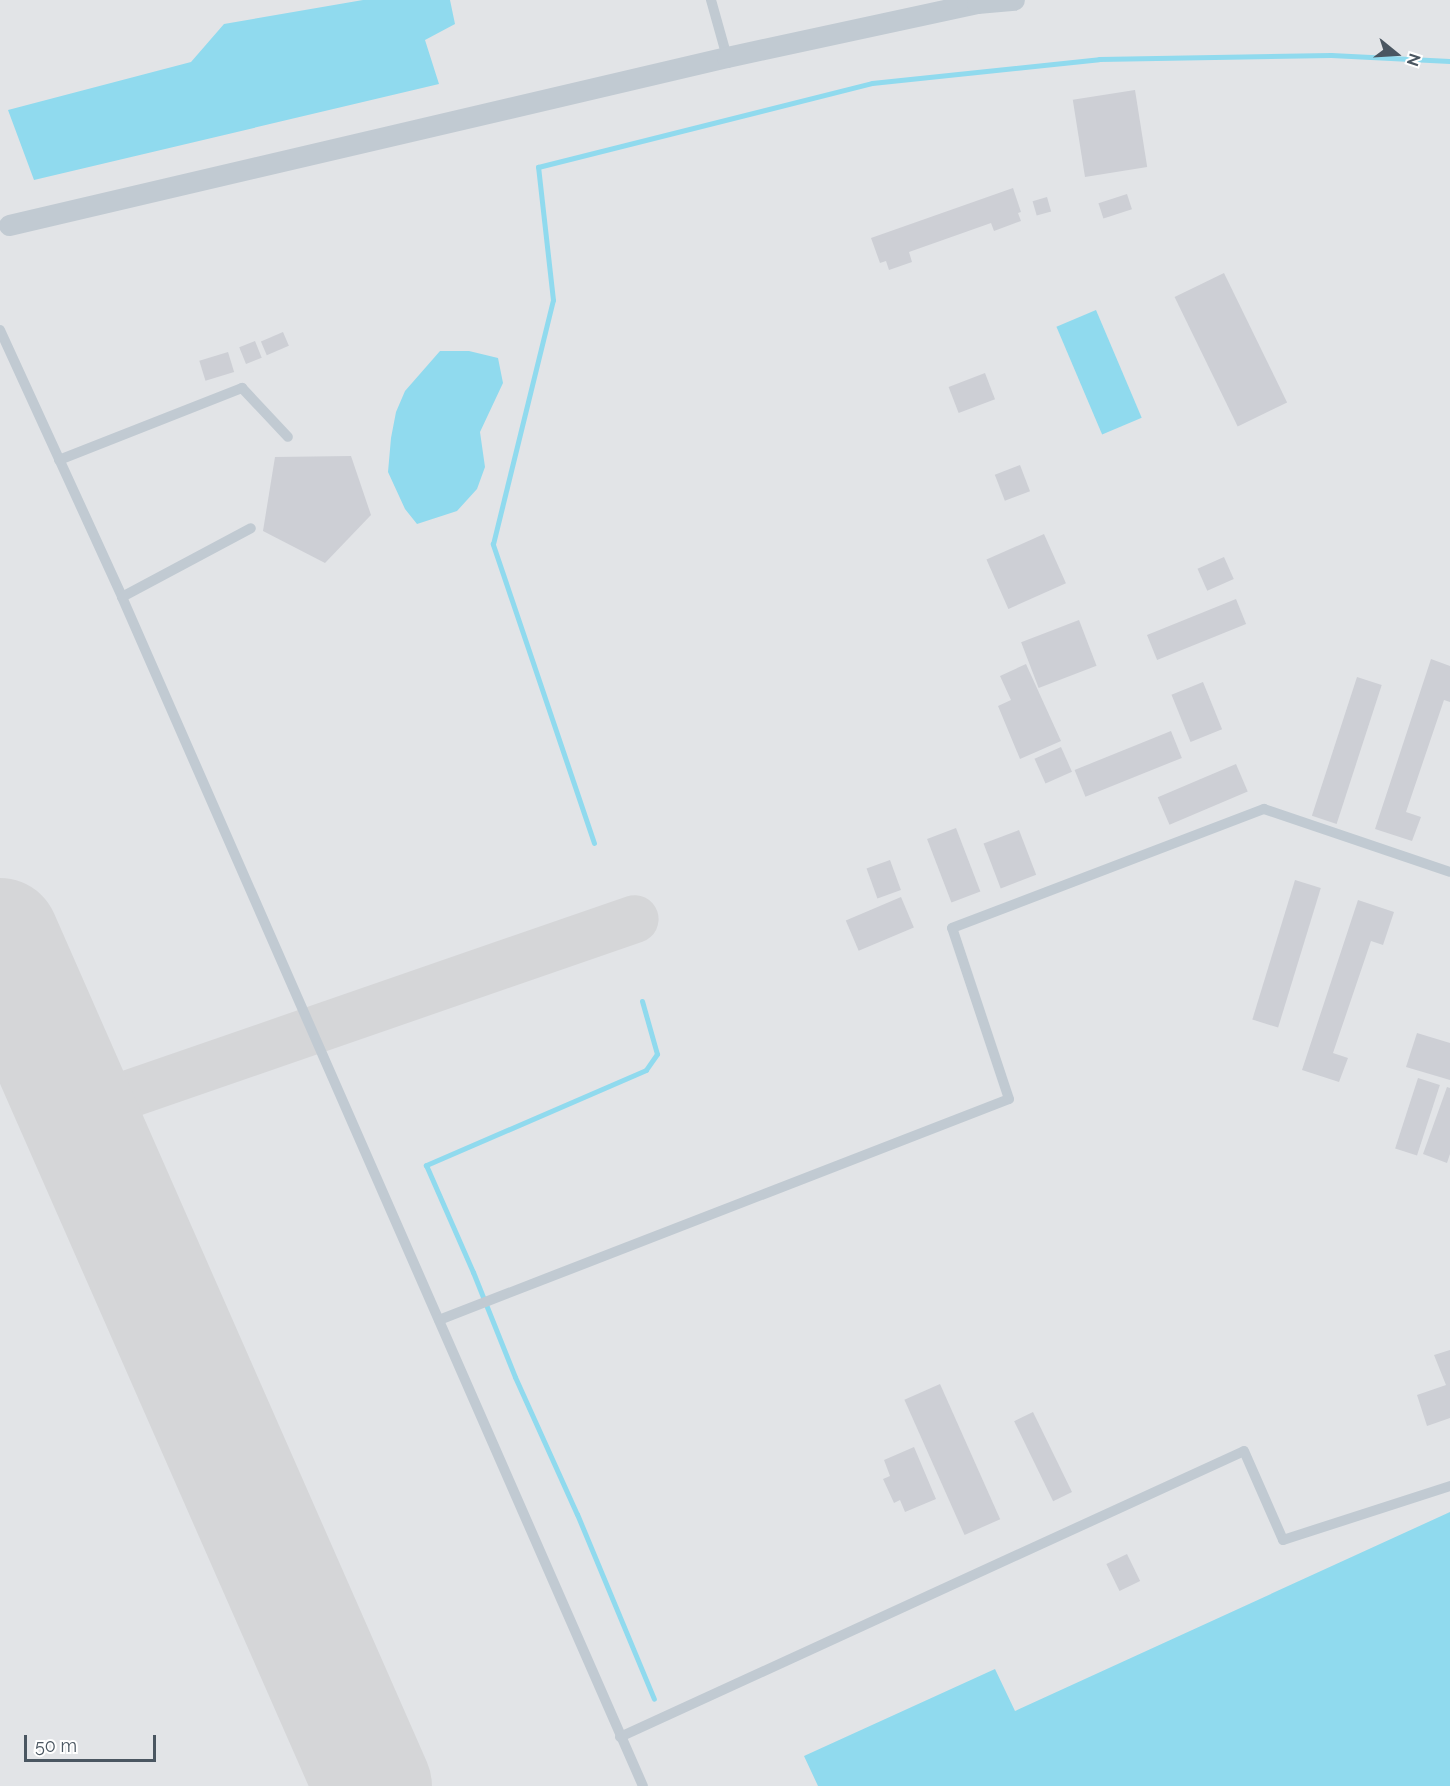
<!DOCTYPE html>
<html>
<head>
<meta charset="utf-8">
<style>
  body { margin:0 }
  #map { position:relative; width:1450px; height:1786px; overflow:hidden; background:#f5f3f3; font-family:Raleway,sans-serif }
  div>[style] { position:absolute }
  .airport>* { inset:0; background:#e2e4e7; transform-origin:0 0 }
  .water>* { inset:0; background:#90daee; transform-origin:0 0 }
  .stream>* { height:5px; margin:-2.5px; padding:0 2.5px; transform-origin:2.5px; border-radius:2.5px; background:#90daee }
  .taxiway>* { height:48px; margin:-24px; padding:0 24px; transform-origin:24px; border-radius:24px; background:#d5d6d8 }
  .runway>* { height:118px; margin:-59px; padding:0 59px; transform-origin:59px; border-radius:59px; background:#d5d6d8 }
  .building>* { inset:0; background:#cdcfd5; transform-origin:0 0 }
  .lane>* { height:10px; margin:-5px; padding:0 5px; transform-origin:5px; border-radius:5px; background:#c1cad2 }
  .street>* { height:21px; margin:-10.5px; padding:0 10.5px; transform-origin:10.5px; border-radius:10.5px; background:#c1cad2 }
  span { translate:-50% -50%; white-space:nowrap; text-align:center; line-height:1.15; -webkit-text-stroke:5px #fff; paint-order:stroke }
  .north { position:absolute; left:1366px; top:24px; width:60px; height:60px; -webkit-text-stroke:4px #fff; paint-order:stroke; rotate:108deg; font-size:16px; font-weight:700; line-height:24px; text-align:center; color:#4a5661 }
  .north::after { content:''; display:block; margin:auto; width:21px; height:27px; background:#4a5661; clip-path:polygon(50% 0,100% 100%,50% 72%,0 100%) }
  .scale { position:absolute; left:24px; top:1735px; width:132px; height:27px; box-sizing:border-box; border:3px solid #4a5661; border-top:0; padding-left:8px; font-size:18px; line-height:21px; white-space:nowrap; color:#4a5661; -webkit-text-stroke:4px #fff; paint-order:stroke }
</style>
</head>
<body>
<div id="map">
  <div class="airport">
    <i style="left:0;top:0;width:1450px;height:1786px"></i>
  </div>
  <div class="water">
    <i style="clip-path:polygon(363px 0,450px 0,455px 24px,425px 40px,439px 84px,34px 180px,8px 110px,191px 62px,224px 24px)"></i>
    <i style="left:1096px;top:310px;width:117px;height:43px;rotate:67deg"></i>
    <i style="clip-path:polygon(440px 351px,469px 351px,498px 358px,503px 383px,480px 432px,485px 467px,477px 489px,457px 511px,417px 524px,405px 509px,388px 472px,391px 438px,396px 412px,405px 391px)"></i>
    <i style="clip-path:polygon(1450px 1512px,1450px 1786px,818px 1786px,804px 1756px,995px 1669px,1015px 1711px)"></i>
  </div>
  <div class="stream">
    <i style="left:594px;top:843px;width:316px;rotate:-108.7deg"></i>
    <i style="left:493px;top:544px;width:251px;rotate:-76.2deg"></i>
    <i style="left:553px;top:300px;width:134px;rotate:-96.4deg"></i>
    <i style="left:538px;top:167px;width:344px;rotate:-14.1deg"></i>
    <i style="left:872px;top:83px;width:228px;rotate:-6deg"></i>
    <i style="left:1099px;top:59px;width:232px;rotate:-1deg"></i>
    <i style="left:1331px;top:55px;width:119px;rotate:2.9deg"></i>
    <i style="left:642px;top:1001px;width:55px;rotate:74.2deg"></i>
    <i style="left:657px;top:1054px;width:19px;rotate:125deg"></i>
    <i style="left:646px;top:1070px;width:240px;rotate:156.6deg"></i>
    <i style="left:426px;top:1165px;width:117px;rotate:66.3deg"></i>
    <i style="left:473px;top:1272px;width:113px;rotate:68.2deg"></i>
    <i style="left:515px;top:1377px;width:150px;rotate:65.7deg"></i>
    <i style="left:577px;top:1514px;width:200px;rotate:67.4deg"></i>
  </div>
  <div class="taxiway">
    <i style="left:77px;top:1112px;width:590px;rotate:-19.08deg"></i>
  </div>
  <div class="runway">
    <i style="left:0;top:937px;width:927px;rotate:66.28deg"></i>
  </div>
  <div class="building">
    <i style="left:1135px;top:90px;width:78px;height:63px;rotate:81deg"></i>
    <i style="clip-path:polygon(1013px 188px,1021px 212px,1018px 213px,1021px 221px,994px 231px,991px 223px,909px 252px,912px 262px,889px 270px,886px 261px,880px 263px,871px 238px)"></i>
    <i style="left:1127px;top:194px;width:16px;height:30px;rotate:72deg"></i>
    <i style="left:1047px;top:197px;width:15px;height:15px;rotate:74deg"></i>
    <i style="left:1224px;top:273px;width:144px;height:55px;rotate:64deg"></i>
    <i style="left:283px;top:332px;width:15px;height:24px;rotate:67deg"></i>
    <i style="left:255px;top:341px;width:18px;height:17px;rotate:68deg"></i>
    <i style="left:228px;top:352px;width:21px;height:30px;rotate:73deg"></i>
    <i style="left:985px;top:373px;width:28px;height:39px;rotate:69deg"></i>
    <i style="clip-path:polygon(351px 456px,371px 515px,325px 563px,263px 531px,275px 457px)"></i>
    <i style="left:1020px;top:465px;width:28px;height:27px;rotate:69deg"></i>
    <i style="left:1044px;top:534px;width:54px;height:63px;rotate:66deg"></i>
    <i style="left:1224px;top:557px;width:24px;height:29px;rotate:66deg"></i>
    <i style="left:1236px;top:599px;width:27px;height:96px;rotate:68deg"></i>
    <i style="left:1079px;top:620px;width:49px;height:62px;rotate:69deg"></i>
    <i style="clip-path:polygon(1431px 659px,1450px 666px,1450px 702px,1444px 700px,1406px 812px,1421px 817px,1412px 841px,1375px 829px)"></i>
    <i style="clip-path:polygon(1026px 664px,1061px 741px,1020px 759px,998px 706px,1011px 700px,1000px 676px)"></i>
    <i style="left:1357px;top:677px;width:26px;height:146px;rotate:18deg"></i>
    <i style="left:1203px;top:682px;width:51px;height:34px;rotate:68deg"></i>
    <i style="left:1171px;top:731px;width:29px;height:104px;rotate:68deg"></i>
    <i style="left:1061px;top:747px;width:27px;height:29px;rotate:66deg"></i>
    <i style="left:1236px;top:764px;width:30px;height:85px;rotate:67deg"></i>
    <i style="left:956px;top:828px;width:68px;height:31px;rotate:69deg"></i>
    <i style="left:1019px;top:830px;width:48px;height:38px;rotate:69deg"></i>
    <i style="left:890px;top:860px;width:32px;height:25px;rotate:70deg"></i>
    <i style="left:1295px;top:880px;width:27px;height:146px;rotate:17deg"></i>
    <i style="left:901px;top:897px;width:33px;height:60px;rotate:67deg"></i>
    <i style="clip-path:polygon(1358px 900px,1394px 912px,1383px 945px,1371px 941px,1333px 1053px,1348px 1058px,1339px 1082px,1302px 1070px)"></i>
    <i style="clip-path:polygon(1417px 1033px,1450px 1043px,1450px 1080px,1406px 1067px)"></i>
    <i style="left:1418px;top:1078px;width:23px;height:74px;rotate:18deg"></i>
    <i style="clip-path:polygon(1447px 1087px,1450px 1088px,1450px 1154px,1447px 1163px,1423px 1154px)"></i>
    <i style="clip-path:polygon(1450px 1350px,1450px 1418px,1427px 1426px,1417px 1395px,1446px 1385px,1434px 1355px)"></i>
    <i style="left:940px;top:1384px;width:148px;height:39px;rotate:66deg"></i>
    <i style="left:1033px;top:1412px;width:89px;height:21px;rotate:64deg"></i>
    <i style="clip-path:polygon(914px 1447px,936px 1499px,905px 1512px,900px 1500px,894px 1503px,883px 1479px,890px 1476px,884px 1460px)"></i>
    <i style="left:1127px;top:1554px;width:30px;height:23px;rotate:64deg"></i>
  </div>
  <div class="lane">
    <i style="left:711px;top:0;width:59px;rotate:74.3deg"></i>
    <i style="left:0;top:330px;width:294px;rotate:65.4deg"></i>
    <i style="left:122px;top:597px;width:1298px;rotate:66.34deg"></i>
    <i style="left:59px;top:460px;width:197px;rotate:-21.5deg"></i>
    <i style="left:242px;top:388px;width:67px;rotate:46.8deg"></i>
    <i style="left:122px;top:597px;width:146px;rotate:-28.1deg"></i>
    <i style="left:439px;top:1320px;width:611px;rotate:-21.19deg"></i>
    <i style="left:1009px;top:1099px;width:180px;rotate:-108.4deg"></i>
    <i style="left:952px;top:928px;width:334px;rotate:-20.9deg"></i>
    <i style="left:1264px;top:809px;width:196px;rotate:18.7deg"></i>
    <i style="left:620px;top:1737px;width:686px;rotate:-24.62deg"></i>
    <i style="left:1244px;top:1451px;width:97px;rotate:66.3deg"></i>
    <i style="left:1283px;top:1540px;width:176px;rotate:-17.9deg"></i>
  </div>
  <div class="street">
    <i style="left:9px;top:225px;width:737px;rotate:-13.17deg"></i>
    <i style="left:727px;top:57px;width:256px;rotate:-12.2deg"></i>
    <i style="left:977px;top:3px;width:37px;rotate:-5deg"></i>
  </div>
  <div class="north">N</div>
  <div class="scale">50 m</div>
</div>
</body>
</html>
